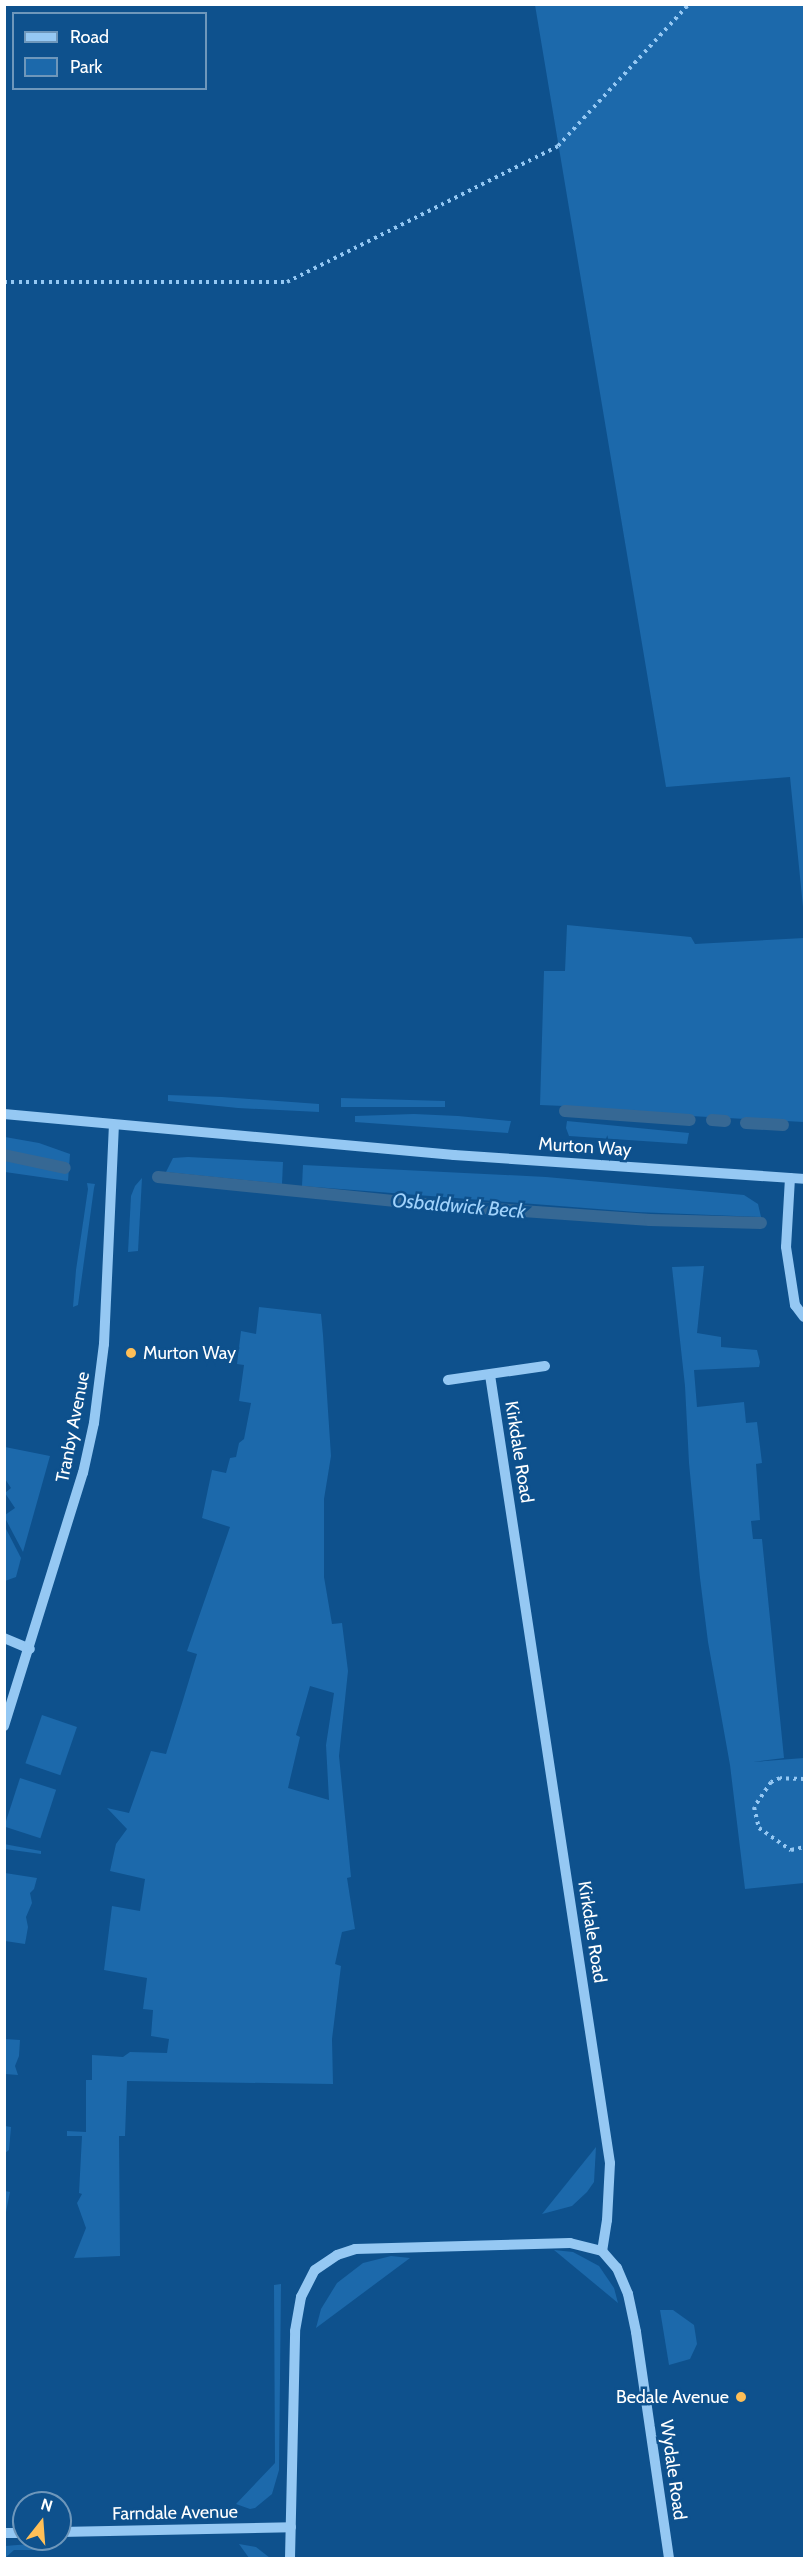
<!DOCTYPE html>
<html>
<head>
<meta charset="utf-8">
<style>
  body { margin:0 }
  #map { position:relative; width:809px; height:2563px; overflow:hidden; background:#0e518d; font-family:Cabin,sans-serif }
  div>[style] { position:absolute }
  .green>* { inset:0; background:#1c69ab; transform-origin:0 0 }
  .stream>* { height:12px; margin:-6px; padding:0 6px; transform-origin:6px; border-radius:6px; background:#366894 }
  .path>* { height:4px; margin-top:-2px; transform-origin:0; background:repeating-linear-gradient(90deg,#95c8f3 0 3px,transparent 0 7.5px) }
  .minor>* { height:10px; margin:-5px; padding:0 5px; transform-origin:5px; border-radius:5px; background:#95c8f3 }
  .dots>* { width:16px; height:16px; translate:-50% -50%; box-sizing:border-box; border:3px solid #0e518d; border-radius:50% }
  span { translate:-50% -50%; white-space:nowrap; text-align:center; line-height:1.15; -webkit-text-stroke:5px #0e518d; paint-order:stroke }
  .street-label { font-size:18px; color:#fff }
  .poi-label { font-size:18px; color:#fff }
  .left { translate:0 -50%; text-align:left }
  .right { translate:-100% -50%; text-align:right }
  .water-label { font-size:20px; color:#a0d2fb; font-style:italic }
  .frame { position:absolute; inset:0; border:6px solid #fff; pointer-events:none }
  .legend { position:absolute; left:12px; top:12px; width:195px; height:78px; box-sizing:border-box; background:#0e518d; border:2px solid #6e97bb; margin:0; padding:8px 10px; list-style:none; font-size:18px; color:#fff }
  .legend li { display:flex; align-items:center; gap:12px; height:30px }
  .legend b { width:30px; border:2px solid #6e97bb }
  .north { position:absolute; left:12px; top:2491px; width:60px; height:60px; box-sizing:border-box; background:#0e518d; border:2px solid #6e97bb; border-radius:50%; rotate:17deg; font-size:16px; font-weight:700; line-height:24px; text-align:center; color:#fff }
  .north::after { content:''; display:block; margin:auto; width:21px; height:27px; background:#ffbf57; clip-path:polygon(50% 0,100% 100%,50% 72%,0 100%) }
</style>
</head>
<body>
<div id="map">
  <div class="green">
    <i style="clip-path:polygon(535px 5px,804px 5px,804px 917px,790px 777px,666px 787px)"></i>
    <i style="clip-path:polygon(567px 925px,691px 937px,695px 944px,804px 938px,804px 1122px,690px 1116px,690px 1124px,565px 1115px,564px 1106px,540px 1105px,544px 971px,565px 971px)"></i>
    <i style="clip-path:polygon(168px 1095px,222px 1097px,319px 1104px,319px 1112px,238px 1108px,168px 1101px)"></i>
    <i style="clip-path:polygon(341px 1098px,445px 1101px,445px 1107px,341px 1107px)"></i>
    <i style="clip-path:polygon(414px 1114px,458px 1116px,511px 1121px,508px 1133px,355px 1122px,355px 1116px)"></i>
    <i style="clip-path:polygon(567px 1121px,689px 1133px,687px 1144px,569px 1136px,566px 1128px)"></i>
    <i style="clip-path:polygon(5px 1137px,39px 1143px,70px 1154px,68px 1181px,5px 1172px)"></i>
    <i style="clip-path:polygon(188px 1157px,283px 1162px,282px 1184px,166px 1172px,173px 1158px)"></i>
    <i style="clip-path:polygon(303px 1165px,546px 1177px,744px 1195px,758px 1204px,761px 1217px,636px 1212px,302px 1186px)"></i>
    <i style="clip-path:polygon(142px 1178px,138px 1251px,128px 1252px,131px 1196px,135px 1186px)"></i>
    <i style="clip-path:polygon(87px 1183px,95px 1184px,94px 1188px,78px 1305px,73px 1307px,76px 1270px,88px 1189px)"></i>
    <i style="clip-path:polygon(704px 1266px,697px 1333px,721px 1337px,721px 1347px,757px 1350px,760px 1362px,759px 1367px,694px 1370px,697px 1407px,744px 1402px,746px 1423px,757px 1422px,762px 1463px,756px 1464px,760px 1520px,751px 1521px,753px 1539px,762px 1539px,784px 1758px,753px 1762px,804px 1758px,804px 1883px,745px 1889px,730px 1765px,708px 1642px,700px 1578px,689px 1463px,685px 1386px,672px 1267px)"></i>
    <i style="clip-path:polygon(evenodd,259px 1307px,321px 1314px,323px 1335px,331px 1456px,324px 1499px,324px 1577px,332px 1624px,342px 1623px,348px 1671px,339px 1756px,351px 1877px,347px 1878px,355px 1929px,342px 1932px,335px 1964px,341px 1966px,332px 2039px,333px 2084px,127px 2081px,125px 2136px,119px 2136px,120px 2256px,74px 2258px,86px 2228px,77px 2203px,82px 2194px,79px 2193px,82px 2136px,67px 2136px,67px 2131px,86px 2132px,86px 2080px,92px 2080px,92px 2055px,123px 2057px,130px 2052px,167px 2053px,169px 2039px,151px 2036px,153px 2010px,143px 2009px,147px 1978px,104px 1970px,112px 1906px,140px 1911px,145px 1879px,110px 1871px,116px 1844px,127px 1829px,107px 1808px,129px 1813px,151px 1751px,166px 1754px,183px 1700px,197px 1654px,187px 1651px,230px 1527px,202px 1518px,212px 1470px,226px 1473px,230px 1458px,236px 1457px,239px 1443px,244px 1439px,251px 1403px,239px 1401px,244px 1365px,237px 1364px,241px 1331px,256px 1334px,259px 1307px,310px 1686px,334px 1693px,326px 1745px,329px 1800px,288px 1788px,300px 1737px,296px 1735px,310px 1686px)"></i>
    <i style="clip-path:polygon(5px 1447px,50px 1456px,23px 1552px,5px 1518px,5px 1515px,15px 1508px,5px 1493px,11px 1488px,5px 1479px)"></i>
    <i style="clip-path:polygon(4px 1525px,21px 1558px,16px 1577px,5px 1581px)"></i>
    <i style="left:42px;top:1715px;width:37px;height:51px;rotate:19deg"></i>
    <i style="left:20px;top:1778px;width:38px;height:51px;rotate:18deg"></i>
    <i style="clip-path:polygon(4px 1844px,41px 1851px,41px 1854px,5px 1849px)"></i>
    <i style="clip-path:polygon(5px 1873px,37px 1878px,34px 1889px,30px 1893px,32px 1903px,26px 1917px,28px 1927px,25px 1944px,5px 1941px)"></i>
    <i style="clip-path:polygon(5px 2039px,20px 2040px,19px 2056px,15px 2066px,18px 2075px,5px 2074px)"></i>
    <i style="clip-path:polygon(5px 2126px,11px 2127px,9px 2150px,5px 2153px)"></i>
    <i style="clip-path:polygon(596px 2147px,594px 2182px,587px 2192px,572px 2206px,542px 2214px)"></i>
    <i style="left:5px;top:2191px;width:5px;height:53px;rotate:11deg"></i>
    <i style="clip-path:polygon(554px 2250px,573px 2252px,599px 2266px,614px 2288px,618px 2303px)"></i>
    <i style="clip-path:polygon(391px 2256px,410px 2258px,316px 2328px,321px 2309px,337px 2283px,363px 2263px)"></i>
    <i style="clip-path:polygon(281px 2284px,279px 2470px,272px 2494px,255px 2508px,250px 2509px,236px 2504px,275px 2463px,274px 2285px)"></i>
    <i style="clip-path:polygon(660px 2310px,673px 2310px,694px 2325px,697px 2344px,690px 2359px,669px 2365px)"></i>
    <i style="clip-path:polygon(42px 2543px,41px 2550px,14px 2550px,5px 2558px,5px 2546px)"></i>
    <i style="clip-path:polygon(239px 2544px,256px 2547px,270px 2558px,249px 2558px)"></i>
  </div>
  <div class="stream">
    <i style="left:565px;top:1111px;width:125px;rotate:4.1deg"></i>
    <i style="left:712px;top:1120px;width:13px;rotate:4deg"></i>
    <i style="left:746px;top:1123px;width:37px;rotate:3deg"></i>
    <i style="left:4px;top:1155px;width:62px;rotate:12deg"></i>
    <i style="left:158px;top:1177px;width:266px;rotate:5.8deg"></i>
    <i style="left:423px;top:1204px;width:228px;rotate:4deg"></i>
    <i style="left:650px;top:1220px;width:111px;rotate:1.5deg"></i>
  </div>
  <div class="path">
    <i style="left:4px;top:282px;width:283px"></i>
    <i style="left:287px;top:282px;width:303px;rotate:-26.6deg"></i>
    <i style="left:558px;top:146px;width:193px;rotate:-47.3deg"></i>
    <i style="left:804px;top:1779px;width:24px;rotate:-178deg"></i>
    <i style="left:780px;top:1778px;width:10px;rotate:156deg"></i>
    <i style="left:771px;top:1782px;width:30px;rotate:124deg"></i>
    <i style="left:754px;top:1807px;width:22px;rotate:77deg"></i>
    <i style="left:759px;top:1828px;width:39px;rotate:35deg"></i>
    <i style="left:791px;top:1850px;width:13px;rotate:-13deg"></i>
  </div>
  <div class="minor">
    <i style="left:4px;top:1114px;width:452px;rotate:5.2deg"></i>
    <i style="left:454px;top:1155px;width:351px;rotate:3.9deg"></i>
    <i style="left:790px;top:1178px;width:69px;rotate:93.3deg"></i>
    <i style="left:786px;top:1247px;width:59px;rotate:81.2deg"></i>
    <i style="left:795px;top:1305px;width:15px;rotate:53deg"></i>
    <i style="left:490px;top:1375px;width:797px;rotate:81.34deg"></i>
    <i style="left:610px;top:2163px;width:57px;rotate:93deg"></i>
    <i style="left:607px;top:2220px;width:31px;rotate:99deg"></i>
    <i style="left:448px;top:1380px;width:98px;rotate:-8.2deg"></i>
    <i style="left:4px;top:1638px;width:28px;rotate:23deg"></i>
    <i style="left:4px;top:1726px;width:265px;rotate:-72.7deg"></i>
    <i style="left:83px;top:1473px;width:51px;rotate:-77.6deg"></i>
    <i style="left:94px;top:1423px;width:80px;rotate:-82.8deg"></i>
    <i style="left:104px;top:1344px;width:219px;rotate:-87.4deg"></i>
    <i style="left:602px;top:2251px;width:23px;rotate:49deg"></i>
    <i style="left:617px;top:2268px;width:28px;rotate:67deg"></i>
    <i style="left:628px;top:2294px;width:39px;rotate:78deg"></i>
    <i style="left:636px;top:2332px;width:228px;rotate:81.7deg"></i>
    <i style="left:60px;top:2532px;width:231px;rotate:-1.2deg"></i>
    <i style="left:4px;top:2533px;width:20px"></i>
    <i style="left:290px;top:2558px;width:227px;rotate:-88.7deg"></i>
    <i style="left:295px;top:2331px;width:35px;rotate:-80deg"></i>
    <i style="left:301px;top:2297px;width:30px;rotate:-63deg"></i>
    <i style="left:315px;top:2270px;width:27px;rotate:-34deg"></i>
    <i style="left:337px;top:2255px;width:19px;rotate:-18deg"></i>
    <i style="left:355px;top:2249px;width:215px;rotate:-1.6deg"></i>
    <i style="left:570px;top:2243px;width:33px;rotate:14deg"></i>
  </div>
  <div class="dots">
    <i style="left:131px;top:1353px;background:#ffbf57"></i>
    <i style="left:741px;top:2397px;background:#ffbf57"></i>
  </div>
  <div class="street-label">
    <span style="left:585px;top:1147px;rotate:4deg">Murton Way</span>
    <span style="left:73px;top:1427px;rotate:-79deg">Tranby Avenue</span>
    <span style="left:519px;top:1452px;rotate:81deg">Kirkdale Road</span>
    <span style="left:592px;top:1932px;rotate:81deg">Kirkdale Road</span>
    <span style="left:673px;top:2470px;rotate:82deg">Wydale Road</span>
    <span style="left:175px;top:2513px;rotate:-1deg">Farndale Avenue</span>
  </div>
  <div class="poi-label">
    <span class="left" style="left:143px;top:1353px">Murton Way</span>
    <span class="right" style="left:729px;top:2397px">Bedale Avenue</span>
  </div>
  <div class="water-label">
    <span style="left:459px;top:1206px;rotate:5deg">Osbaldwick Beck</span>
  </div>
  <div class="frame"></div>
  <ul class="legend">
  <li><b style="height:8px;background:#95c8f3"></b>Road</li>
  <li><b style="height:16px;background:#1c69ab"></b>Park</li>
  </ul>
  <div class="north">N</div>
</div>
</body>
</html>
